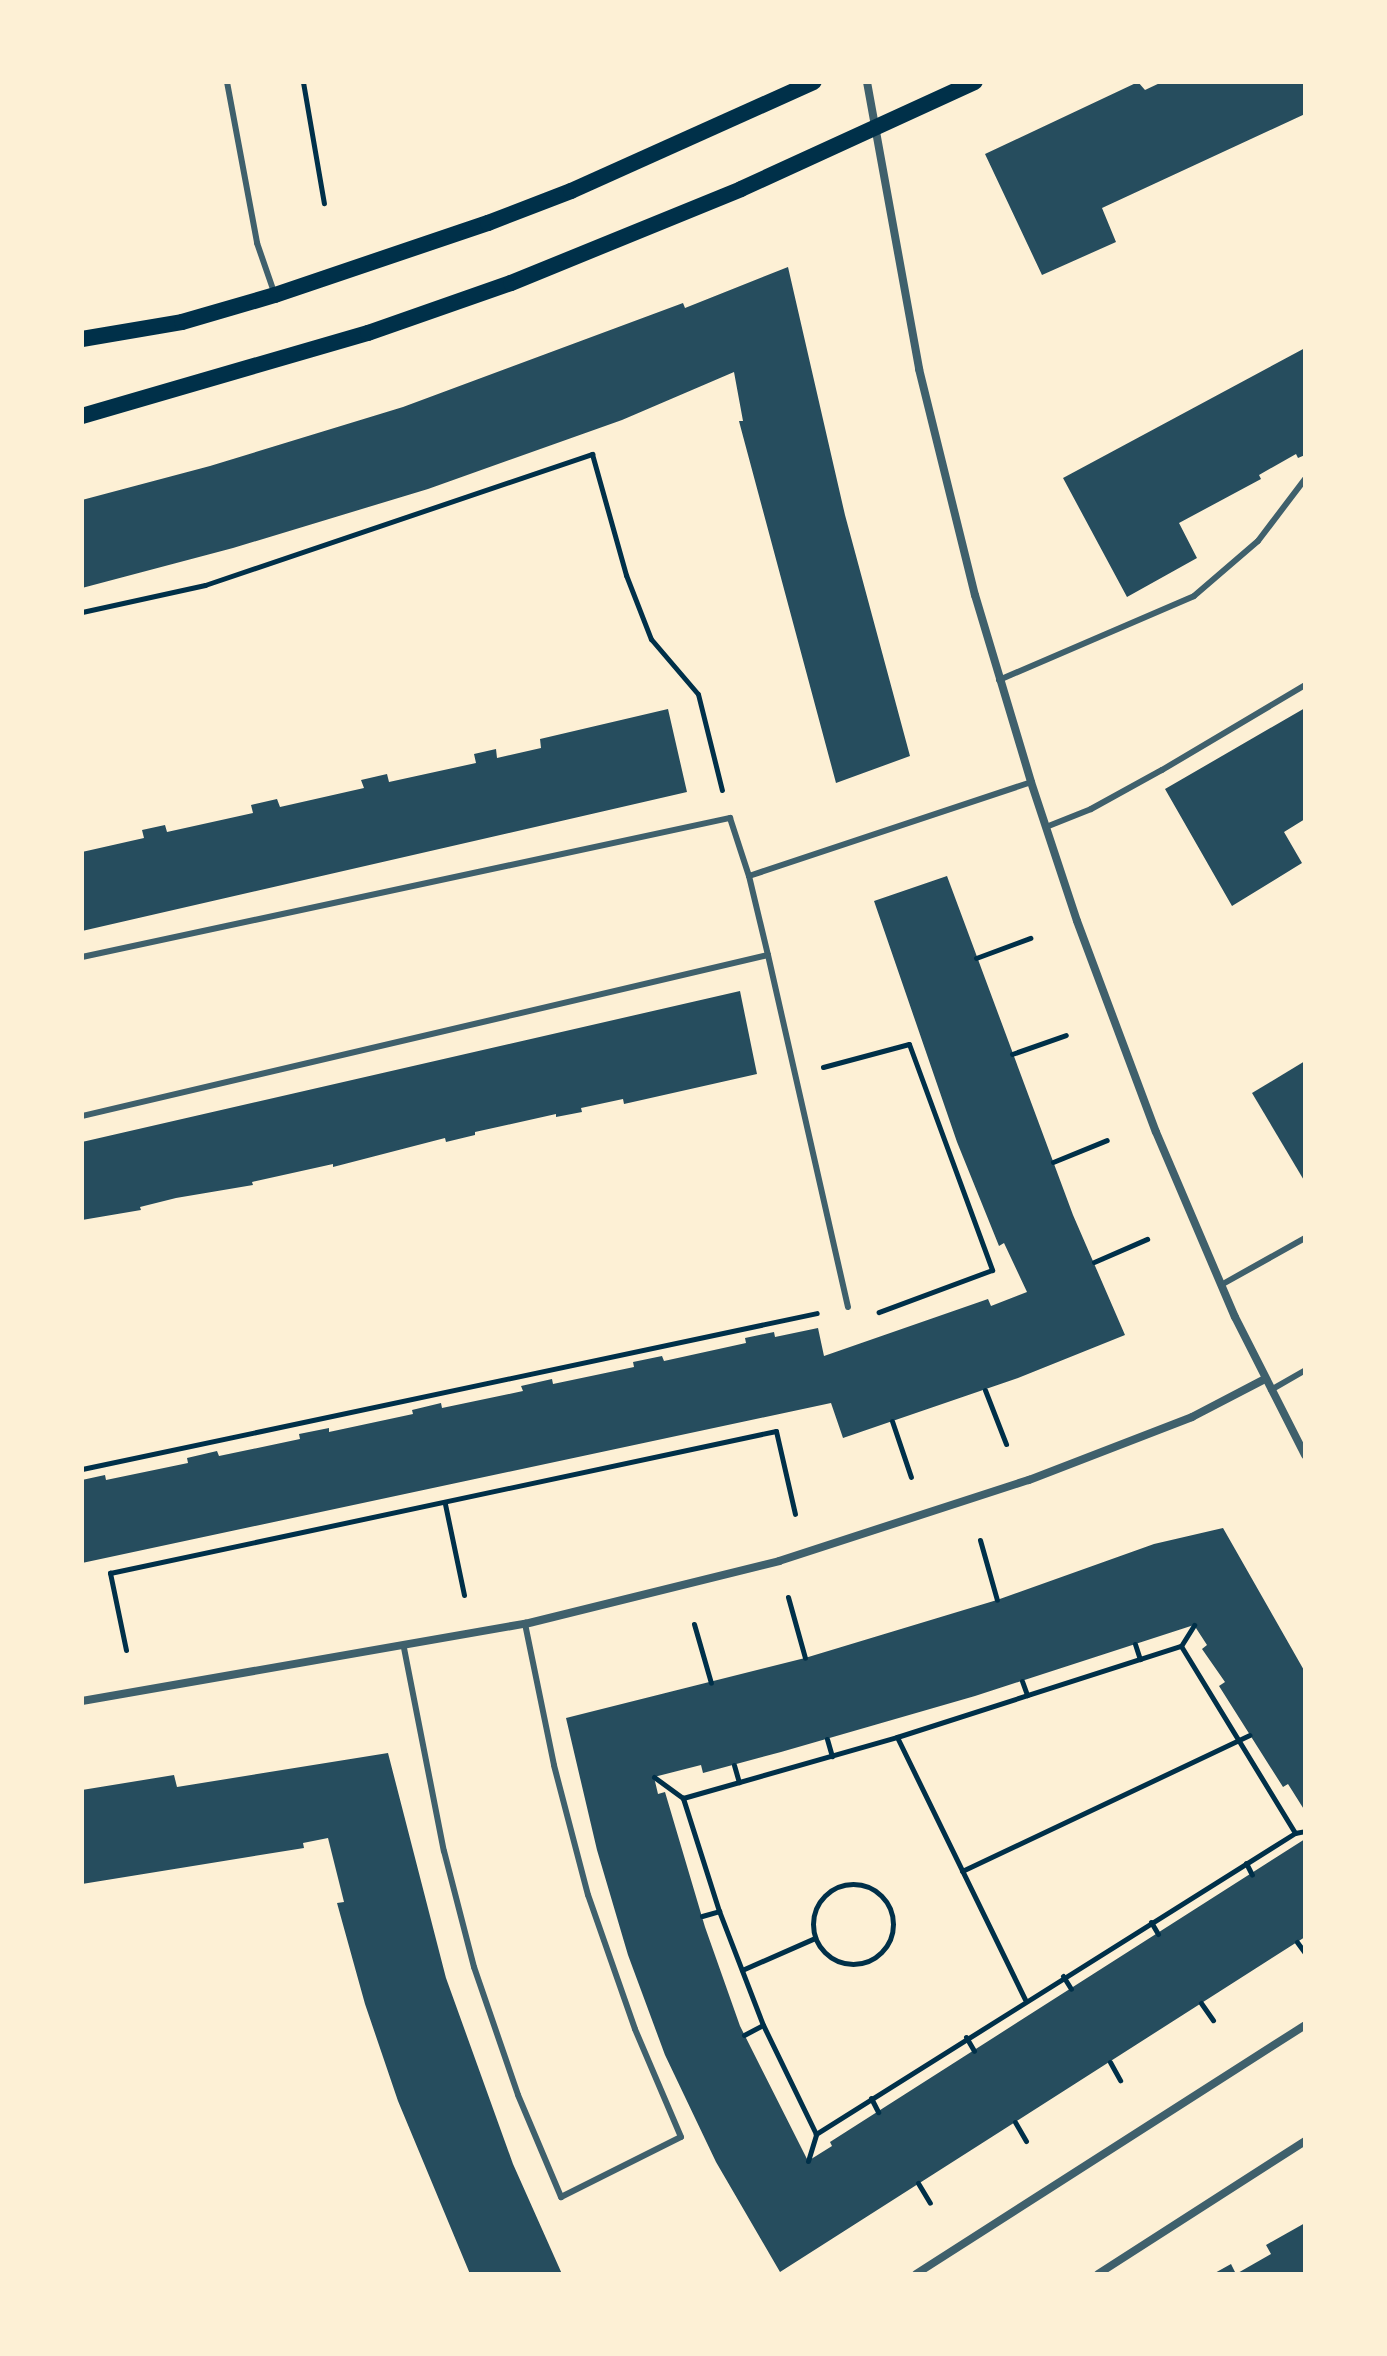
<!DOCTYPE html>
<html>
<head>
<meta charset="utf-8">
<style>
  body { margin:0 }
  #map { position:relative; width:1387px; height:2356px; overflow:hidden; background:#fdf0d5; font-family:"Nunito Sans",sans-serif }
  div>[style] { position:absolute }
  .building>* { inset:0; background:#264d5e }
  .path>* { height:5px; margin:-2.5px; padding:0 2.5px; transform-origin:2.5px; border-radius:2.5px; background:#003049 }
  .path>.ring { margin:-2.5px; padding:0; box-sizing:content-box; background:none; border:5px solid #003049; border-radius:50% }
  .service>* { height:6px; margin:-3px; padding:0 3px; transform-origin:3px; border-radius:3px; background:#3f606c }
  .minor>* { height:8px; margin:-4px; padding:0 4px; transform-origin:4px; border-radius:4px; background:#3f606c }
  .secondary>* { height:16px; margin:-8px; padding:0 8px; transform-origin:8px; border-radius:8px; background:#003049 }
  span { translate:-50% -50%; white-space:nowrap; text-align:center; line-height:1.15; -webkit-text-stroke:6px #fdf0d5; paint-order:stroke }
  .frame { position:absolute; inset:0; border:84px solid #fdf0d5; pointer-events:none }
</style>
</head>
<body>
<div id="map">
  <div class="building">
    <i style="clip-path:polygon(1138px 82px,1145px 90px,1162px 82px,1305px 82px,1305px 114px,1102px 208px,1116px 242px,1042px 275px,985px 154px)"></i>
    <i style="clip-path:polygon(788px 267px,845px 515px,910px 756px,836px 783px,740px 425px,739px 421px,743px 421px,734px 372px,622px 420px,428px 489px,233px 548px,82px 588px,82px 500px,210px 466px,403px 407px,683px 303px,685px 308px)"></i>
    <i style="clip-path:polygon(1305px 348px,1305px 455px,1298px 458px,1296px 454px,1259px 475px,1261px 479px,1179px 523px,1197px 558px,1127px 597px,1063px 478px)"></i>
    <i style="clip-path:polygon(1305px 708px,1305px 819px,1284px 832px,1302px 863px,1232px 906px,1165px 789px)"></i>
    <i style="clip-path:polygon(668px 709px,687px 792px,82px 931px,82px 852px,144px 838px,142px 830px,165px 825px,167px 832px,253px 813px,251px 805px,277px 799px,280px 807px,364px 788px,361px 780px,387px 774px,389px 782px,476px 763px,474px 754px,496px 749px,497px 758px,541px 748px,540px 739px)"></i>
    <i style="clip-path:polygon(947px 876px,1073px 1215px,1125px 1335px,1018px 1378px,843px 1438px,831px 1403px,82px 1563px,82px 1480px,105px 1475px,106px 1480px,188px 1463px,187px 1458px,217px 1451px,219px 1456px,300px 1439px,299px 1434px,329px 1428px,329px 1432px,413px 1414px,412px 1410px,441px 1403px,442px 1408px,523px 1391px,521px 1386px,552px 1379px,553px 1384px,634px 1367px,633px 1362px,662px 1356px,664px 1361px,746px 1343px,745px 1338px,774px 1332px,775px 1337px,818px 1328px,824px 1356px,988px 1299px,991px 1306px,1027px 1292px,1004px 1243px,999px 1246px,957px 1142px,874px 901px)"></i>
    <i style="clip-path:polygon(740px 991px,757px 1074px,624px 1104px,623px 1099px,581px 1108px,582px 1112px,556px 1117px,556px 1114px,475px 1132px,475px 1135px,446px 1142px,445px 1138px,333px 1167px,333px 1164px,252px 1182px,253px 1185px,176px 1198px,140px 1207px,141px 1210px,82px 1220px,82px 1142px)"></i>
    <i style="clip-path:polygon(1305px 1061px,1305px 1182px,1252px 1093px)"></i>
    <i style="clip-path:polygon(1223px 1528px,1305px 1672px,1305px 1811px,1288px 1784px,1283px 1787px,1219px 1686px,1225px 1682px,1202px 1649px,1207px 1645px,1194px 1625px,975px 1696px,781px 1752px,703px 1773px,701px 1765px,654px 1777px,658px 1794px,665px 1792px,705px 1927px,740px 2026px,808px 2161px,832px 2146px,830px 2142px,1305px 1839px,1305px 1937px,780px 2272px,716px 2162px,665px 2055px,628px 1955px,597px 1850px,566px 1718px,805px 1658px,997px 1600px,1154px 1544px)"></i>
    <i style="clip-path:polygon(388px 1753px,446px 1978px,513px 2164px,562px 2274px,470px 2274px,398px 2101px,365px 2004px,337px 1903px,344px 1902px,328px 1838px,303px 1843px,304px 1848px,82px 1884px,82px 1790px,174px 1775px,177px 1787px)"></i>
    <i style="clip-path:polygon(1305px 2223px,1305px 2274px,1213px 2274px,1231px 2264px,1236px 2274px,1271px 2254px,1266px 2245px)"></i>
  </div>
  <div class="path">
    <i style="left:303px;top:82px;width:123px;rotate:80.2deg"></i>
    <i style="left:82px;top:612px;width:126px;rotate:-12.4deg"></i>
    <i style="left:205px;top:585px;width:409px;rotate:-18.7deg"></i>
    <i style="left:592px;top:454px;width:126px;rotate:74.3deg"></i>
    <i style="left:626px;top:575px;width:69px;rotate:68.7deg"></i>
    <i style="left:651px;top:639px;width:72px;rotate:49.5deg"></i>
    <i style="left:698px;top:694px;width:99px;rotate:76deg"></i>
    <i style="left:976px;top:958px;width:58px;rotate:-20.3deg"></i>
    <i style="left:1012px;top:1054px;width:57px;rotate:-19.4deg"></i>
    <i style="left:823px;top:1067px;width:89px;rotate:-15deg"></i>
    <i style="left:909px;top:1044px;width:241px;rotate:69.8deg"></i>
    <i style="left:992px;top:1270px;width:121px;rotate:159.6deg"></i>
    <i style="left:1053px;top:1162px;width:58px;rotate:-22.2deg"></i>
    <i style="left:1094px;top:1262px;width:58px;rotate:-23.5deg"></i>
    <i style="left:985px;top:1390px;width:58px;rotate:68.7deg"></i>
    <i style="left:892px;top:1421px;width:59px;rotate:71.3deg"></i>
    <i style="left:82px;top:1469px;width:751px;rotate:-11.98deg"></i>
    <i style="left:445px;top:1504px;width:93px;rotate:78.2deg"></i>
    <i style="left:980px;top:1540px;width:62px;rotate:74.2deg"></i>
    <i style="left:788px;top:1597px;width:63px;rotate:74.4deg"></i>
    <i style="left:694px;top:1624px;width:61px;rotate:73.9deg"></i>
    <i style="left:1135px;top:1644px;width:16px;rotate:72deg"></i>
    <i style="left:1181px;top:1646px;width:25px;rotate:-58deg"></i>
    <i style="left:126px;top:1650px;width:79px;rotate:-101.7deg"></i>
    <i style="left:110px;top:1573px;width:681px;rotate:-12.04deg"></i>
    <i style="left:776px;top:1431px;width:85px;rotate:77.1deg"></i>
    <i style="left:1022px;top:1681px;width:15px;rotate:70deg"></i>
    <i style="left:897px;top:1737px;width:298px;rotate:-17.8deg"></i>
    <i style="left:1181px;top:1646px;width:219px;rotate:58.6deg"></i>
    <i style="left:1295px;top:1833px;width:566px;rotate:147.86deg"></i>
    <i style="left:816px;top:2134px;width:121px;rotate:-115.9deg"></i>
    <i style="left:763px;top:2025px;width:122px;rotate:-111.1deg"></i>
    <i style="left:719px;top:1911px;width:119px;rotate:-107.7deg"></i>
    <i style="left:683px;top:1798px;width:223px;rotate:-15.9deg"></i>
    <i style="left:897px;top:1737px;width:292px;rotate:64deg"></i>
    <i style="left:827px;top:1739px;width:18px;rotate:74deg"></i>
    <i style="left:734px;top:1765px;width:18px;rotate:74deg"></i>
    <i style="left:654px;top:1777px;width:36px;rotate:36deg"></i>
    <i style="left:1295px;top:1833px;width:10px;rotate:-11deg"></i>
    <i style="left:1246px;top:1863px;width:13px;rotate:63deg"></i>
    <i style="left:962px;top:1871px;width:318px;rotate:-25.3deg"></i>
    <i class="ring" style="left:813px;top:1884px;width:75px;height:75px"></i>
    <i style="left:702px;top:1916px;width:18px;rotate:-16deg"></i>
    <i style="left:1151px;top:1922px;width:14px;rotate:60deg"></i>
    <i style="left:1297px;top:1942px;width:14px;rotate:54deg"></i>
    <i style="left:742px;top:1970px;width:80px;rotate:-23.7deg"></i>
    <i style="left:1063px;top:1976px;width:15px;rotate:58deg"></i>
    <i style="left:1201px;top:2003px;width:21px;rotate:55deg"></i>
    <i style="left:744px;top:2035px;width:21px;rotate:-28deg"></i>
    <i style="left:966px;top:2037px;width:16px;rotate:60deg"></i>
    <i style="left:1110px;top:2062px;width:21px;rotate:61deg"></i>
    <i style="left:871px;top:2098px;width:16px;rotate:63deg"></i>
    <i style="left:1015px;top:2122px;width:22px;rotate:60deg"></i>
    <i style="left:808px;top:2161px;width:28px;rotate:-73deg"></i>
    <i style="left:918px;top:2183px;width:23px;rotate:59deg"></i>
  </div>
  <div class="service">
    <i style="left:227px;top:82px;width:164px;rotate:79.4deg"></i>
    <i style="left:257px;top:243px;width:52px;rotate:70.9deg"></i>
    <i style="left:999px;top:680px;width:212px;rotate:-23.3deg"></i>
    <i style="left:1194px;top:596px;width:84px;rotate:-40.7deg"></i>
    <i style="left:1258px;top:541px;width:78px;rotate:-52.8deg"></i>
    <i style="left:1046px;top:827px;width:48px;rotate:-21.8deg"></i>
    <i style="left:1091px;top:809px;width:81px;rotate:-28.8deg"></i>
    <i style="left:1162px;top:770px;width:166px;rotate:-30.7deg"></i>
    <i style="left:749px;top:876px;width:297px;rotate:-18.4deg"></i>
    <i style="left:768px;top:955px;width:361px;rotate:77.2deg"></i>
    <i style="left:82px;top:957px;width:663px;rotate:-12.11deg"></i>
    <i style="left:730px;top:818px;width:61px;rotate:71.9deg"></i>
    <i style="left:749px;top:876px;width:81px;rotate:76.5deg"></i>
    <i style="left:768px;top:955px;width:705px;rotate:166.79deg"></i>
    <i style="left:1221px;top:1285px;width:96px;rotate:-29.2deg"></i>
    <i style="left:1271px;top:1390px;width:39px;rotate:-30deg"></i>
    <i style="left:404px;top:1648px;width:207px;rotate:78.9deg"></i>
    <i style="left:444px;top:1851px;width:120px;rotate:75.5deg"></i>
    <i style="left:474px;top:1967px;width:135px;rotate:71deg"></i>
    <i style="left:518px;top:2095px;width:111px;rotate:67.1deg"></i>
    <i style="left:561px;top:2197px;width:134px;rotate:-26.6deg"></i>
    <i style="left:681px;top:2137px;width:117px;rotate:-113.1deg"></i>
    <i style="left:635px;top:2029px;width:142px;rotate:-109.3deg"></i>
    <i style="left:588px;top:1895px;width:134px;rotate:-104.7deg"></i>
    <i style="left:554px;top:1765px;width:144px;rotate:-101.6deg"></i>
  </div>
  <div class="minor">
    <i style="left:867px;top:82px;width:292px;rotate:79.7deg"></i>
    <i style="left:919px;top:369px;width:233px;rotate:76.1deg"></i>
    <i style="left:975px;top:595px;width:195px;rotate:73.3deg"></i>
    <i style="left:1031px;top:782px;width:146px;rotate:71.7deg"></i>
    <i style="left:1077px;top:921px;width:225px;rotate:69.5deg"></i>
    <i style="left:1156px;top:1132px;width:201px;rotate:66.9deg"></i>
    <i style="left:1235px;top:1317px;width:155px;rotate:63.1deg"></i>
    <i style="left:82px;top:1701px;width:450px;rotate:-9.9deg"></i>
    <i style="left:525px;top:1624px;width:262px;rotate:-13.9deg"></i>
    <i style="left:779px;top:1561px;width:263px;rotate:-18deg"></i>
    <i style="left:1029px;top:1480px;width:175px;rotate:-21.1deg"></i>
    <i style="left:1192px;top:1417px;width:82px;rotate:-27.5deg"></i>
    <i style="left:916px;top:2274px;width:462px;rotate:-32.6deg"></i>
    <i style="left:1098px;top:2274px;width:246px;rotate:-32.7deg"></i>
  </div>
  <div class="secondary">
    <i style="left:82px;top:339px;width:101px;rotate:-9.6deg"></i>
    <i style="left:182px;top:322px;width:97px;rotate:-16.2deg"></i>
    <i style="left:275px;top:295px;width:225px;rotate:-18.7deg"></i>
    <i style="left:488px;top:223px;width:89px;rotate:-21.1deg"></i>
    <i style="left:571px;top:191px;width:266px;rotate:-24.2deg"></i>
    <i style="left:82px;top:416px;width:298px;rotate:-16.2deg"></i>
    <i style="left:368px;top:333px;width:151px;rotate:-19.3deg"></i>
    <i style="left:511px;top:283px;width:248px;rotate:-22.2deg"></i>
    <i style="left:741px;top:189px;width:257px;rotate:-24.6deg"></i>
  </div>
  <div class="frame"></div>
</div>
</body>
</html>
